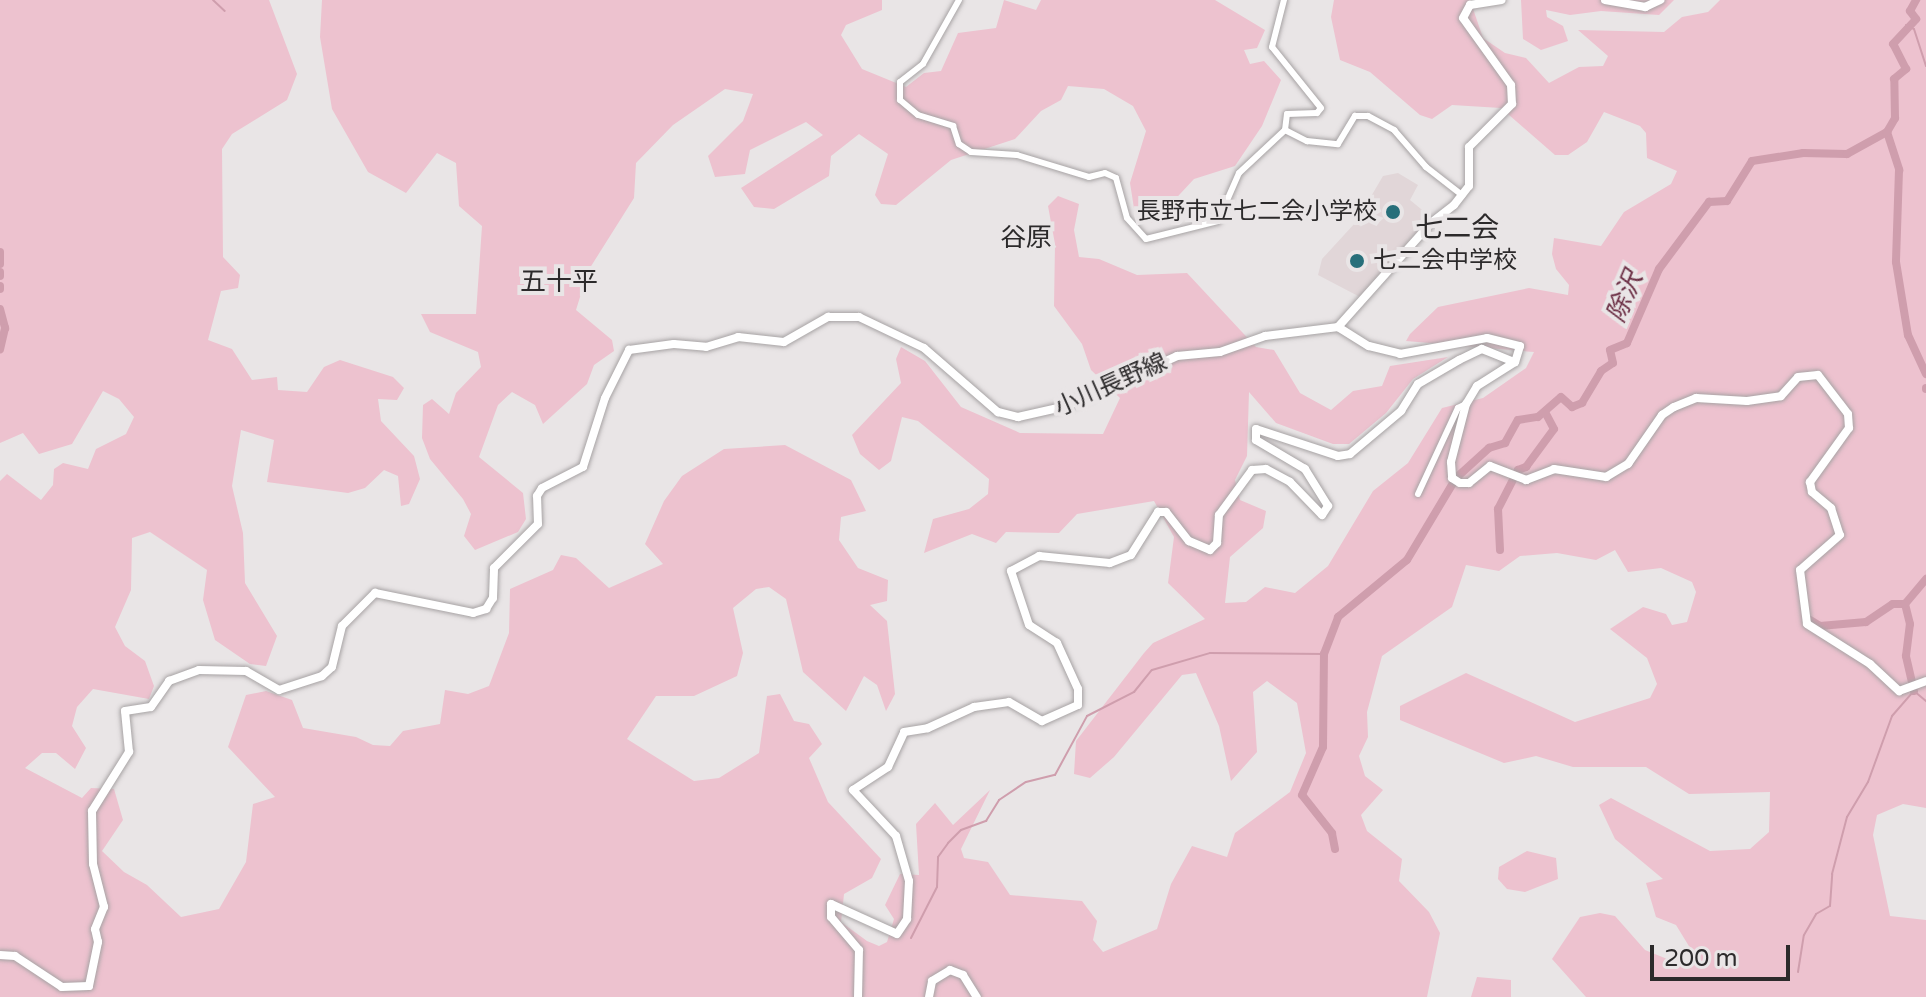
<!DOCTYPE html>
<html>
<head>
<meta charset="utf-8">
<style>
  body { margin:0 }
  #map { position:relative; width:1926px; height:997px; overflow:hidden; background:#e9e5e6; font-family:"Varela Round","Noto Sans JP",sans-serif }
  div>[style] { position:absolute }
  .built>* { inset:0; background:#e1d6d8 }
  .green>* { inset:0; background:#edc2cf }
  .stream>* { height:2px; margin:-1px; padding:0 1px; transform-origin:1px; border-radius:1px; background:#cf9ead }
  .river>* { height:8px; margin:-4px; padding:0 4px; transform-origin:4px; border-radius:4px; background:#cf9ead }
  .roads { filter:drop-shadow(0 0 2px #a7a3a4) drop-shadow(0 0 2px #a7a3a4) }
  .minor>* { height:6px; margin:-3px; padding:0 3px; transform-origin:3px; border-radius:3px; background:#fff }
  .major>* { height:8px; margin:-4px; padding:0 4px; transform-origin:4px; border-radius:4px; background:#fff }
  .dots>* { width:22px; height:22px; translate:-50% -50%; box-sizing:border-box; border:4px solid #e9e5e6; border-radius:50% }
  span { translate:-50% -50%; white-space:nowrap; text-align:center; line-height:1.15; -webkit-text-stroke:8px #e9e5e6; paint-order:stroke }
  .poi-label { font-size:24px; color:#2c2a2b }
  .right { translate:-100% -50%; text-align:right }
  .left { translate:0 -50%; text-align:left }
  .street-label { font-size:24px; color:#2c2a2b }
  .neighbourhood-label { font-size:26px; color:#2c2a2b }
  .water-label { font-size:26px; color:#6b2e44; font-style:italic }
  .quarter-label { font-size:28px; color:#2c2a2b }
  .scale { position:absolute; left:1650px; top:945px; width:140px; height:36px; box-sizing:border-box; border:4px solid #2c2a2b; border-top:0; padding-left:10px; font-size:24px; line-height:28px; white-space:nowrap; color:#2c2a2b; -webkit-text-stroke:6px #e9e5e6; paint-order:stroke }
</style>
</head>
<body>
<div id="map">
  <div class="built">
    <i style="clip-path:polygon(1398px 173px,1418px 185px,1410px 200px,1432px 218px,1360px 297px,1318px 275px,1322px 259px,1355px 223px,1362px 227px,1356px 222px,1383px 176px)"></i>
  </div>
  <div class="green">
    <i style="clip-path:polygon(0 0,269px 0,297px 74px,287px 100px,232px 134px,222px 149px,223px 257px,240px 275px,238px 288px,221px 291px,208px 340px,232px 349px,252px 380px,277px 377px,278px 390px,307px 392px,324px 367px,340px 360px,393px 377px,404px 388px,397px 400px,378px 399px,381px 421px,414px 456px,420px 479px,409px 504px,401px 506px,398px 476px,384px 470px,365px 488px,348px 493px,267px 482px,274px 440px,241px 430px,232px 486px,243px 533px,245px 583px,277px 636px,266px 666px,250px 664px,215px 640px,203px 600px,207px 570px,150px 532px,132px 538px,131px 590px,115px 627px,125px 646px,145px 661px,154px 686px,149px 699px,93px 689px,77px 707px,72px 726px,86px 748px,75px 769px,56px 753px,42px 753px,25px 768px,82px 798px,91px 788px,114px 789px,123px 820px,102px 851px,124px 872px,147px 885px,181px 917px,219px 909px,246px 862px,253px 804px,275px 797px,228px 747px,246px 695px,266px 691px,292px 700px,303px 728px,356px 737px,373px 745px,390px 746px,403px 731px,440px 724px,445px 690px,468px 694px,489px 686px,509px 633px,510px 589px,553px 570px,561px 555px,576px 558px,609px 588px,663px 564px,645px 544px,664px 501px,682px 476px,724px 449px,785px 445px,851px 480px,866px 511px,841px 517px,839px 540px,858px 568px,888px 580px,887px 601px,870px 605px,887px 621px,895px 694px,886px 711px,877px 685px,864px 676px,846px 711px,803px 672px,786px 599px,769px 587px,756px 589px,733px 608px,743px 653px,737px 676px,694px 696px,656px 696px,627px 739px,694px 781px,719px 778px,759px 753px,767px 696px,780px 694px,794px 721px,809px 724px,822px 744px,809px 758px,828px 802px,881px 859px,872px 878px,844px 894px,841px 922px,867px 941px,879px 946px,887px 942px,894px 919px,885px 905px,900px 874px,919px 875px,916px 824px,935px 803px,953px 825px,990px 790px,961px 849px,964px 858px,988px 862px,1010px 895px,1082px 901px,1097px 921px,1093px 940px,1103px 952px,1157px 929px,1171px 884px,1192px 846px,1227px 857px,1235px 833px,1290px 792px,1306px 753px,1297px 703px,1267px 681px,1253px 692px,1257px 752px,1231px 781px,1219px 726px,1196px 673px,1182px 675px,1114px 757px,1090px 778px,1074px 774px,1076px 741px,1144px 653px,1153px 643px,1205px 619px,1168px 583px,1174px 537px,1154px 501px,1077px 514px,1059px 533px,1006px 532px,996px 543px,972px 534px,924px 553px,933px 519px,969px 509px,988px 494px,989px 479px,918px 421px,902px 417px,891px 461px,879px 470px,860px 454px,852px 435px,901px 383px,896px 359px,901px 347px,925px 361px,961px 407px,1020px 433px,1103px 434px,1120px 398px,1091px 370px,1082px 344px,1054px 306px,1055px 244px,1048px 206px,1058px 196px,1079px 204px,1074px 230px,1079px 257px,1099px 259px,1137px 275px,1187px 273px,1256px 347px,1274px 350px,1300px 393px,1331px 410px,1353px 391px,1382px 386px,1390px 366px,1448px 357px,1413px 379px,1386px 413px,1349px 444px,1333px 444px,1276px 423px,1249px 392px,1247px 456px,1235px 480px,1240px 500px,1266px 511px,1263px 528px,1230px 557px,1225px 603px,1246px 602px,1265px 587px,1295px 593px,1328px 566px,1373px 491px,1408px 463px,1442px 408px,1483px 398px,1526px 368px,1534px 352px,1406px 341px,1410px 334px,1438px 307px,1529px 288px,1568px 295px,1569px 285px,1556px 269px,1552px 254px,1554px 238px,1601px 246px,1624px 212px,1671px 184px,1677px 171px,1647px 158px,1646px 133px,1640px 126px,1604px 112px,1587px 142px,1568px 155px,1555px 155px,1501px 108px,1452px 105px,1432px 119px,1420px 115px,1370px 72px,1340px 60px,1331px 17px,1334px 0,1470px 0,1483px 38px,1505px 53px,1526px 58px,1549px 83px,1579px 67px,1603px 66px,1608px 56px,1578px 30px,1664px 32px,1682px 17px,1708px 12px,1720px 0,1926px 0,1926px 808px,1903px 804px,1877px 815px,1873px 835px,1890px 916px,1926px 920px,1926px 997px,1586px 997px,1552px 959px,1580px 917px,1600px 913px,1615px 916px,1645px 950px,1682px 965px,1695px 956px,1676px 925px,1656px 917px,1646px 883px,1663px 879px,1615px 839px,1599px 805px,1611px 798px,1710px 851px,1750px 849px,1769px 832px,1770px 792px,1689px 794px,1646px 767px,1573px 767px,1536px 756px,1504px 763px,1400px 720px,1400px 706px,1466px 673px,1575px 722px,1650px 698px,1657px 684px,1647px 658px,1610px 629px,1643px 607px,1666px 614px,1672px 625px,1687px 622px,1696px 592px,1692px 582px,1661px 568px,1628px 572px,1615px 550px,1596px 560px,1557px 553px,1520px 556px,1499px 571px,1466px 565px,1452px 607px,1382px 656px,1367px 712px,1368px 737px,1359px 756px,1365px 776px,1383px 790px,1361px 815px,1367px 831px,1402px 859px,1399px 881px,1429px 912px,1440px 933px,1427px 997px,0 997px,0 481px,7px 474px,41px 500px,53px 485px,54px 469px,63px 463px,88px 469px,96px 449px,126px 434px,134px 417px,119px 399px,103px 391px,72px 444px,39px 454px,23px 433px,0 443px)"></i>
    <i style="clip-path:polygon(322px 0,882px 0,882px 10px,846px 25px,841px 35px,862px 69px,906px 87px,924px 73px,941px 71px,958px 33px,996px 28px,1004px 0,1036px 10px,1041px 0,1215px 0,1265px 30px,1257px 48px,1244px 50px,1250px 64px,1264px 61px,1281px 80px,1262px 126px,1235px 166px,1194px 179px,1153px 223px,1136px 221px,1130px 183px,1146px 131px,1133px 106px,1104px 89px,1068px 86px,1061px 100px,1041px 111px,1015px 139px,951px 160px,896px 205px,881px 204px,875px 195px,888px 154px,859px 134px,831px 156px,829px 176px,774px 209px,754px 207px,741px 188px,823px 135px,806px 122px,750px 150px,745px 174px,715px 177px,708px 156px,743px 121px,753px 94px,725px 89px,673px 125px,636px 163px,634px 198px,588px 271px,576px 310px,612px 340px,614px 351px,594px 365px,587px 384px,543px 424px,535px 405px,512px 392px,498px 405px,479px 457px,523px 493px,526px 519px,518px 532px,475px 550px,464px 536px,471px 514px,463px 499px,430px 459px,422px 438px,423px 405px,432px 399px,449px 414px,456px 393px,481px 367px,478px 352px,430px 332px,421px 314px,476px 314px,482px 226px,459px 206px,456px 163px,437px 153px,406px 193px,368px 172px,332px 109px,320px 37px)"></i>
    <i style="clip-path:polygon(1521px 0,1674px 0,1659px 15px,1601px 11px,1570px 15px,1546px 10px,1547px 17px,1563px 26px,1568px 41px,1541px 50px,1523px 39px)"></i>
    <i style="clip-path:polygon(1527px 851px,1556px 858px,1558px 879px,1525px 892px,1507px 889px,1498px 879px,1499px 867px)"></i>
    <i style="clip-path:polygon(1477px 977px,1511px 980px,1511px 997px,1471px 997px)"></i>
  </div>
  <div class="stream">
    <i style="left:213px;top:0;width:16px;rotate:43deg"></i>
    <i style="left:1906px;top:25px;width:9px;rotate:27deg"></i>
    <i style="left:1914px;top:29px;width:39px;rotate:72deg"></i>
    <i style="left:911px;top:938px;width:57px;rotate:-63deg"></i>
    <i style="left:937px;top:887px;width:30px;rotate:-88deg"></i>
    <i style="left:938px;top:857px;width:17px;rotate:-54deg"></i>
    <i style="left:948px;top:843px;width:18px;rotate:-45deg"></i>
    <i style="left:961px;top:830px;width:27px;rotate:-20deg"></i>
    <i style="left:986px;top:821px;width:25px;rotate:-58deg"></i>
    <i style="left:999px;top:800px;width:32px;rotate:-34deg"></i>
    <i style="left:1026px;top:782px;width:30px;rotate:-14deg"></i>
    <i style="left:1055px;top:775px;width:67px;rotate:-61.5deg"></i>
    <i style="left:1087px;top:716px;width:53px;rotate:-27.1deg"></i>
    <i style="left:1134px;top:692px;width:28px;rotate:-51deg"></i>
    <i style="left:1152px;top:670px;width:60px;rotate:-16.3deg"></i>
    <i style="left:1210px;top:653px;width:114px;rotate:0.5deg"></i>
    <i style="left:1798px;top:972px;width:37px;rotate:-81deg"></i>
    <i style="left:1804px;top:935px;width:24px;rotate:-60deg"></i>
    <i style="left:1816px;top:914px;width:16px;rotate:-30deg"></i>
    <i style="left:1830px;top:906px;width:32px;rotate:-86deg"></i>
    <i style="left:1832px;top:874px;width:59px;rotate:-75.3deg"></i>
    <i style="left:1847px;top:817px;width:41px;rotate:-59deg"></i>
    <i style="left:1868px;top:782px;width:70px;rotate:-70deg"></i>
    <i style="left:1892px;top:716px;width:33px;rotate:-49deg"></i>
    <i style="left:1914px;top:691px;width:16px;rotate:40deg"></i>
  </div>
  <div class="river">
    <i style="left:1887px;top:132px;width:40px;rotate:72deg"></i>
    <i style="left:1899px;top:170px;width:92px;rotate:91.9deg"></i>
    <i style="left:1896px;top:262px;width:74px;rotate:80.7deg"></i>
    <i style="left:1908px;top:335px;width:43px;rotate:65.2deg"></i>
    <i style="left:0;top:252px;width:12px;rotate:90deg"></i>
    <i style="left:0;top:272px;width:4px;rotate:90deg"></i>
    <i style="left:0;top:286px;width:3px;rotate:90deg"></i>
    <i style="left:0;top:309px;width:20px;rotate:75deg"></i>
    <i style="left:5px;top:328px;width:22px;rotate:103deg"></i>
    <i style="left:1926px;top:388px;width:1px;rotate:90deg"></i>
    <i style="left:1500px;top:550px;width:41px;rotate:-92.8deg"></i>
    <i style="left:1498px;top:509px;width:44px;rotate:-62.9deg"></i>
    <i style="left:1518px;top:470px;width:9px;rotate:-21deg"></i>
    <i style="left:1526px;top:467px;width:47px;rotate:-53.6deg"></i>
    <i style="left:1554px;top:429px;width:19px;rotate:-118deg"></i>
    <i style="left:1810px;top:620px;width:12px;rotate:31deg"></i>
    <i style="left:1820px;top:626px;width:46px;rotate:-5deg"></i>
    <i style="left:1866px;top:622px;width:32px;rotate:-34deg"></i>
    <i style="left:1893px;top:604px;width:12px"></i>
    <i style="left:1914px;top:691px;width:36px;rotate:-103deg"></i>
    <i style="left:1906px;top:656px;width:32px;rotate:-83deg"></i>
    <i style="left:1910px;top:624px;width:21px;rotate:-104deg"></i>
    <i style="left:1905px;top:604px;width:33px;rotate:-50deg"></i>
    <i style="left:1335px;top:849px;width:16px;rotate:-101deg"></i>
    <i style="left:1332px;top:833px;width:48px;rotate:-128.3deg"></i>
    <i style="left:1302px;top:795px;width:52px;rotate:-66.4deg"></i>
    <i style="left:1323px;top:747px;width:93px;rotate:-89.4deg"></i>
    <i style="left:1324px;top:654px;width:40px;rotate:-69deg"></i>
    <i style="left:1338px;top:617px;width:89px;rotate:-39.6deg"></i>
    <i style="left:1407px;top:560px;width:96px;rotate:-59.1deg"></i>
    <i style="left:1456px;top:478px;width:45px;rotate:-42.3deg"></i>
    <i style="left:1489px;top:448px;width:17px;rotate:-17deg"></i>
    <i style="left:1505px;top:443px;width:26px;rotate:-61deg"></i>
    <i style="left:1518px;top:420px;width:20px;rotate:-9deg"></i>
    <i style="left:1538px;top:417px;width:30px;rotate:-41deg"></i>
    <i style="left:1561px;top:397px;width:15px;rotate:42deg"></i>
    <i style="left:1572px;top:407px;width:11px;rotate:-22deg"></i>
    <i style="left:1582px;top:403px;width:37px;rotate:-59deg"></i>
    <i style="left:1601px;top:371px;width:14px;rotate:-34deg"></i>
    <i style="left:1613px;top:363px;width:13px;rotate:-103deg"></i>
    <i style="left:1610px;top:350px;width:18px;rotate:-22deg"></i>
    <i style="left:1627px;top:343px;width:81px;rotate:-66.6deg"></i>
    <i style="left:1659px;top:269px;width:84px;rotate:-53.3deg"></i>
    <i style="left:1709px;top:202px;width:18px;rotate:-3deg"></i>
    <i style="left:1727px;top:201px;width:47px;rotate:-58deg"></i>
    <i style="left:1752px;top:161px;width:52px;rotate:-8.9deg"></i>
    <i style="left:1803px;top:153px;width:44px;rotate:1.3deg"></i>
    <i style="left:1847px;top:154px;width:46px;rotate:-28.8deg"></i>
    <i style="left:1887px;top:132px;width:16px;rotate:-60deg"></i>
    <i style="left:1895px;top:118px;width:39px;rotate:-91deg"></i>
    <i style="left:1894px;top:79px;width:16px;rotate:-40deg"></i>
    <i style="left:1906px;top:69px;width:28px;rotate:-117deg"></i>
    <i style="left:1893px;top:44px;width:34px;rotate:-47deg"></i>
    <i style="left:1916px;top:19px;width:10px;rotate:-127deg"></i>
    <i style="left:1910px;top:11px;width:13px;rotate:-61deg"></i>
  </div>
  <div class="roads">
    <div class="minor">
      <i style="left:959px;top:0;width:73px;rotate:119.4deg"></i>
      <i style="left:923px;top:64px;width:29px;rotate:142deg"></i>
      <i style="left:900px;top:82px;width:18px;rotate:90deg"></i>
      <i style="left:900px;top:100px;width:23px;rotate:40deg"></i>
      <i style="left:918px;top:115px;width:37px;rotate:17deg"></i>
      <i style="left:953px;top:126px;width:19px;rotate:72deg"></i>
      <i style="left:959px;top:144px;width:14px;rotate:34deg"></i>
      <i style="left:971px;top:152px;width:46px;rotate:3.7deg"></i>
      <i style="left:1017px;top:155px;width:75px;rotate:17deg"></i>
      <i style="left:1089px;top:177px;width:16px;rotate:-14deg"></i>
      <i style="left:1105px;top:173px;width:12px;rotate:24deg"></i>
      <i style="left:1116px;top:178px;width:41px;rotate:74.6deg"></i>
      <i style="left:1127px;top:218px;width:28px;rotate:48deg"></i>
      <i style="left:1146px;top:239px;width:74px;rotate:-14deg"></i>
      <i style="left:1218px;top:221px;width:52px;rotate:-66.4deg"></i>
      <i style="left:1239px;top:173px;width:63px;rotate:-43.1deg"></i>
      <i style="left:1285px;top:130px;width:16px;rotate:-83deg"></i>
      <i style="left:1287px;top:114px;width:30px;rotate:-2deg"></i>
      <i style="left:1317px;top:113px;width:6px;rotate:-51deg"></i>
      <i style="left:1321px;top:108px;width:78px;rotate:-128.8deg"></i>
      <i style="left:1272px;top:47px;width:49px;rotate:-75.7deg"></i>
      <i style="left:1285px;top:130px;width:25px;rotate:27deg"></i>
      <i style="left:1307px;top:141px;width:31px;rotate:6deg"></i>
      <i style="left:1338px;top:144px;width:33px;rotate:-59deg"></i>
      <i style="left:1355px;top:116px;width:13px"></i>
      <i style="left:1368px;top:116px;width:30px;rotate:28deg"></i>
      <i style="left:1394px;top:130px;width:49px;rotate:49.1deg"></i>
      <i style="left:1426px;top:167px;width:46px;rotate:37.9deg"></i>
      <i style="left:1418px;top:494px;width:95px;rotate:-65.1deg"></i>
      <i style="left:1458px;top:408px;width:9px;rotate:-27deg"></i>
    </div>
    <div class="major">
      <i style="left:1605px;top:0;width:41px;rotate:9.9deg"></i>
      <i style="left:1645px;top:7px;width:17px;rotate:-25deg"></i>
      <i style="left:1338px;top:327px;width:36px;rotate:32deg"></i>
      <i style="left:1369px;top:346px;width:32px;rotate:14deg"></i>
      <i style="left:1400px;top:354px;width:88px;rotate:-10.4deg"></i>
      <i style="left:1487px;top:338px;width:34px;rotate:14deg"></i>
      <i style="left:1520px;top:346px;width:17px;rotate:107deg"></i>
      <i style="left:1515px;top:362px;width:45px;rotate:147.7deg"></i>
      <i style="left:1477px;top:386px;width:21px;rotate:121deg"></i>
      <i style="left:1466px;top:404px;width:60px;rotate:104.5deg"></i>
      <i style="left:1451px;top:462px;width:16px;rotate:86deg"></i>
      <i style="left:1452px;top:478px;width:9px;rotate:32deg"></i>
      <i style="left:1460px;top:483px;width:9px"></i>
      <i style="left:1469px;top:483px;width:27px;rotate:-39deg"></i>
      <i style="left:1490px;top:466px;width:39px;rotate:21deg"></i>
      <i style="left:1526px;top:480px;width:30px;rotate:-21deg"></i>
      <i style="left:1554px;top:469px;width:53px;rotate:8.7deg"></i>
      <i style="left:1606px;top:477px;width:26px;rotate:-31deg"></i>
      <i style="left:1628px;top:464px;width:60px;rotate:-55.2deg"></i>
      <i style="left:1662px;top:415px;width:14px;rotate:-34deg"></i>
      <i style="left:1674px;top:407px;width:24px;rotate:-22deg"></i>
      <i style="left:1696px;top:398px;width:51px;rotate:3.4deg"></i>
      <i style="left:1747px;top:401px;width:34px;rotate:-8deg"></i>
      <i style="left:1781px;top:396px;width:25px;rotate:-48deg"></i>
      <i style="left:1798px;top:377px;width:20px;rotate:-6deg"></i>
      <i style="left:1818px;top:375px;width:49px;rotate:52.4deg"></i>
      <i style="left:1848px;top:414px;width:14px;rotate:86deg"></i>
      <i style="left:1849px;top:428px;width:67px;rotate:125.8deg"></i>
      <i style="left:1810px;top:482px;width:10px;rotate:79deg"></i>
      <i style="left:1812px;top:492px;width:25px;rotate:40deg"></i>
      <i style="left:1831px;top:508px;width:28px;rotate:72deg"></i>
      <i style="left:1840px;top:535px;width:53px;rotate:138.8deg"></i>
      <i style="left:1800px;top:570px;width:54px;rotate:82.6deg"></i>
      <i style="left:1807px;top:624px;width:75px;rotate:32.4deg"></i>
      <i style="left:1870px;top:664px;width:40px;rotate:43deg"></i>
      <i style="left:1899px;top:691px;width:29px;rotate:-20deg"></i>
      <i style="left:0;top:955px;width:15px;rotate:4deg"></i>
      <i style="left:15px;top:956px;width:56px;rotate:33.4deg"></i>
      <i style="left:62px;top:987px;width:27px;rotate:-2deg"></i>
      <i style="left:89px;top:986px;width:45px;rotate:-78.4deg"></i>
      <i style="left:98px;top:942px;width:13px;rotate:-103deg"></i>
      <i style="left:95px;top:929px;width:24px;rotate:-68deg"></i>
      <i style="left:104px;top:907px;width:44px;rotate:-104.3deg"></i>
      <i style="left:93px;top:864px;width:53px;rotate:-91.1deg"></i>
      <i style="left:92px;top:811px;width:70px;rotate:-57.9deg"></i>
      <i style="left:129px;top:752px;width:41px;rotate:-95.6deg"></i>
      <i style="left:125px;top:711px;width:26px;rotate:-9deg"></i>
      <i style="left:151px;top:707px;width:32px;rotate:-55deg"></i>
      <i style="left:169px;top:681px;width:32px;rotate:-20deg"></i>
      <i style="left:199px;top:670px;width:47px;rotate:1.2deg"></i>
      <i style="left:246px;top:671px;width:38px;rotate:30deg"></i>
      <i style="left:279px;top:690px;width:45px;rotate:-18deg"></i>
      <i style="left:322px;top:676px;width:13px;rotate:-42deg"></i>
      <i style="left:332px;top:667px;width:42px;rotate:-76.3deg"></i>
      <i style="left:342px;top:626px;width:47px;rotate:-45deg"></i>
      <i style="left:375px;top:593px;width:100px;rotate:11.5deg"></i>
      <i style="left:473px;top:613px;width:14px;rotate:-17deg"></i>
      <i style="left:486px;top:609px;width:13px;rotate:-58deg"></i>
      <i style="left:493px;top:598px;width:30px;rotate:-88deg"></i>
      <i style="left:494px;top:568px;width:62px;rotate:-45deg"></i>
      <i style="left:538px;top:524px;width:28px;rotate:-92deg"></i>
      <i style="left:537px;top:496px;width:9px;rotate:-58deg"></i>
      <i style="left:542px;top:488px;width:46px;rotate:-27.1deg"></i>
      <i style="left:583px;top:467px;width:72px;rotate:-72.3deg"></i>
      <i style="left:605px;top:398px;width:54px;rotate:-63.4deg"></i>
      <i style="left:629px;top:350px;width:45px;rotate:-7.6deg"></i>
      <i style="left:674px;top:344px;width:32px;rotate:5deg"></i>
      <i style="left:706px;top:347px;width:34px;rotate:-17deg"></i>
      <i style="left:738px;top:337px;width:46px;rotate:6.2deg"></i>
      <i style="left:784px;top:342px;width:51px;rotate:-29.6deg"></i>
      <i style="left:828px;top:317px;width:31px"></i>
      <i style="left:859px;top:317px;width:72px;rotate:25.5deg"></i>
      <i style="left:924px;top:348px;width:98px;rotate:40.9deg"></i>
      <i style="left:998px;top:412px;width:21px;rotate:14deg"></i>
      <i style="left:1018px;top:417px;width:50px;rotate:-12.7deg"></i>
      <i style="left:1067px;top:406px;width:121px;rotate:-24.4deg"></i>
      <i style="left:1177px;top:356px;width:43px;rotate:-5.3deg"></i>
      <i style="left:1220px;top:352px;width:48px;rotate:-19.6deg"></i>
      <i style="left:1265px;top:336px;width:74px;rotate:-7deg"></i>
      <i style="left:1338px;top:327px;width:140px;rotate:-48.2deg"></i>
      <i style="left:1431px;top:223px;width:29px;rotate:-38deg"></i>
      <i style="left:1454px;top:205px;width:24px;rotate:-52deg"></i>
      <i style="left:1469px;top:186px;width:39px;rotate:-90deg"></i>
      <i style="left:1469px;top:147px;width:61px;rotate:-45deg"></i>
      <i style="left:1512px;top:104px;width:19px;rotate:-93deg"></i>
      <i style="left:1511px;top:85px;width:82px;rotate:-125.6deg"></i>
      <i style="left:1463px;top:18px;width:15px;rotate:-62deg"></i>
      <i style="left:1470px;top:5px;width:32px;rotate:-9deg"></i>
      <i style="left:858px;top:997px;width:47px;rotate:-88.8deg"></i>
      <i style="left:859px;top:950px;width:43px;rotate:-130.3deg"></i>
      <i style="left:831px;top:917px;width:13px;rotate:-90deg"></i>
      <i style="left:831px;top:904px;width:72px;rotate:24.4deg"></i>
      <i style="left:897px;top:934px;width:18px;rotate:-56deg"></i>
      <i style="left:907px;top:919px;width:38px;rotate:-87deg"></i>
      <i style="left:909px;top:881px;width:47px;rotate:-106.1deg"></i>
      <i style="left:896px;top:836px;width:63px;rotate:-133.1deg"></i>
      <i style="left:853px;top:790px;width:42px;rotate:-33.3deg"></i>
      <i style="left:888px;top:767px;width:38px;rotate:-65deg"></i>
      <i style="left:904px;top:732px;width:24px;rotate:-9deg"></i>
      <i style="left:928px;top:728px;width:51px;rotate:-24.5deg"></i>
      <i style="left:974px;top:707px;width:35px;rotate:-8deg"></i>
      <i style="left:1009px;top:702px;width:38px;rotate:30deg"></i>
      <i style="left:1042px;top:721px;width:39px;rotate:-24deg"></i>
      <i style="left:1078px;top:705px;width:16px;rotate:-90deg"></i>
      <i style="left:1078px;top:689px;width:51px;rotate:-114.5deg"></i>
      <i style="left:1057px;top:643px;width:33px;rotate:-147deg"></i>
      <i style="left:1029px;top:625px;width:57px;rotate:-108.4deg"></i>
      <i style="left:1011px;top:571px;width:32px;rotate:-28deg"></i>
      <i style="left:1039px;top:556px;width:71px;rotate:5.6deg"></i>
      <i style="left:1110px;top:563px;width:22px;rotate:-21deg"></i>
      <i style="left:1131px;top:555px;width:51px;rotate:-57.9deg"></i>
      <i style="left:1158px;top:512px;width:8px"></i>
      <i style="left:1166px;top:512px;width:37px;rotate:52deg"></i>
      <i style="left:1189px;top:541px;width:23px;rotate:23deg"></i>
      <i style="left:1210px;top:550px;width:10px;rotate:-45deg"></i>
      <i style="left:1217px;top:543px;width:28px;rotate:-86deg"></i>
      <i style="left:1219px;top:515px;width:56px;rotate:-53.7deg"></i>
      <i style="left:1252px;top:470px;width:14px;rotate:-4deg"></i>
      <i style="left:1266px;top:469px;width:27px;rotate:28deg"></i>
      <i style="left:1290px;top:482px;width:46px;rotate:45.9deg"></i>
      <i style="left:1322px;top:515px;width:11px;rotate:-56deg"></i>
      <i style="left:1328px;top:506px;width:44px;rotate:-121.9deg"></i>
      <i style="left:1305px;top:469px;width:57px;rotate:-149.4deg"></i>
      <i style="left:1256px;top:440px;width:11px;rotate:-90deg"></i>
      <i style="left:1256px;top:429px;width:86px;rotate:18.2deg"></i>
      <i style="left:1338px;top:456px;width:12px;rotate:-9deg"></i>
      <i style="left:1350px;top:454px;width:67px;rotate:-40.1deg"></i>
      <i style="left:1401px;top:411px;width:32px;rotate:-58deg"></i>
      <i style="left:1418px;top:384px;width:48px;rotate:-30.3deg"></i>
      <i style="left:1459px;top:360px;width:25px;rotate:-26deg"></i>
      <i style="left:1482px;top:349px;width:35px;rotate:22deg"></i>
      <i style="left:929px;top:997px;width:16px;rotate:-79deg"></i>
      <i style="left:932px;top:981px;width:21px;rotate:-31deg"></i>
      <i style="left:950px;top:970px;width:14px;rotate:21deg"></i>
      <i style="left:963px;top:975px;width:26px;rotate:58deg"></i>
    </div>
  </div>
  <div class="dots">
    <i style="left:1393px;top:212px;background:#276f7a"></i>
    <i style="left:1357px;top:261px;background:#276f7a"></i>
  </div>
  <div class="poi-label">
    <span class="right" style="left:1377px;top:212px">長野市立七二会小学校</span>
    <span class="left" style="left:1373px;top:261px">七二会中学校</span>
  </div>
  <div class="street-label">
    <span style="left:1111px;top:385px;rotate:-24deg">小川長野線</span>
  </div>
  <div class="neighbourhood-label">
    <span style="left:1026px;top:238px">谷原</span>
    <span style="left:559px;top:282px">五十平</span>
  </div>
  <div class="water-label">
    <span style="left:1625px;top:297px;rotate:-67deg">除沢</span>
  </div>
  <div class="quarter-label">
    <span style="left:1457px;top:228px">七二会</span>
  </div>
  <div class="scale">200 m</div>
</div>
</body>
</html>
